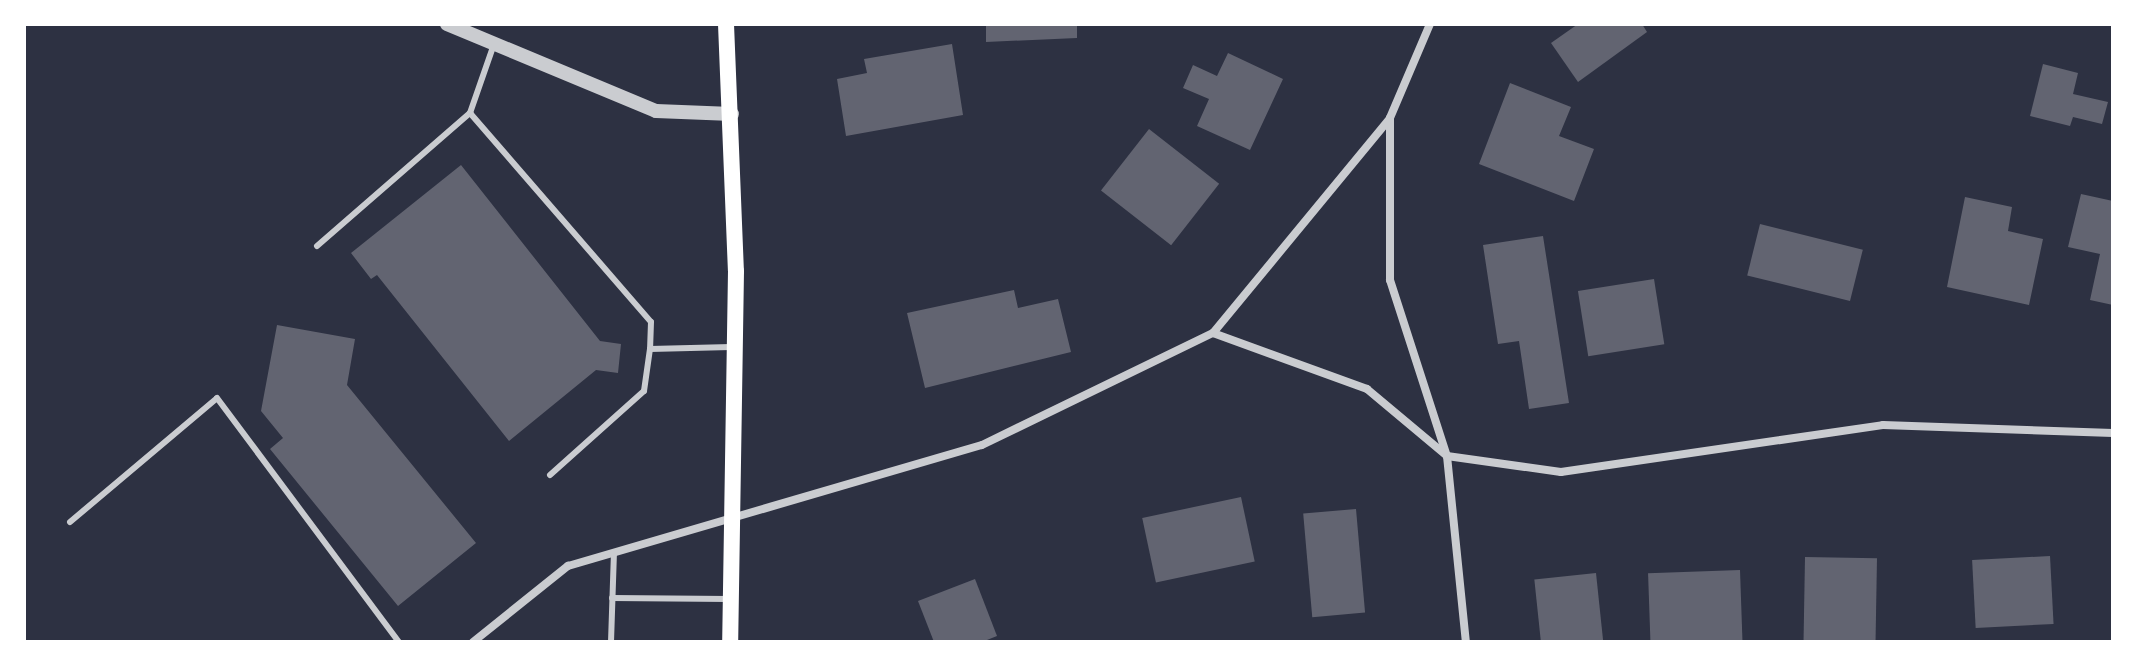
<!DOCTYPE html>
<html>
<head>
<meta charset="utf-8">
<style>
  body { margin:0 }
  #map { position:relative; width:2137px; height:666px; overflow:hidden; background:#2d3142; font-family:"Fira Sans Condensed",sans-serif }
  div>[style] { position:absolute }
  .building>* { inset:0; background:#626471; transform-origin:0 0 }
  .service>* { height:6px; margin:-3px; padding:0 3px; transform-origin:3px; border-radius:3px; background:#caccd0 }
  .minor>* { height:8px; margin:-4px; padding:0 4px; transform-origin:4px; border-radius:4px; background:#caccd0 }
  .tertiary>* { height:14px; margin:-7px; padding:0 7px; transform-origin:7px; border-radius:7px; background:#caccd0 }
  .secondary>* { height:16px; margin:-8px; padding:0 8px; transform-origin:8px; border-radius:8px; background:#fff }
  span { translate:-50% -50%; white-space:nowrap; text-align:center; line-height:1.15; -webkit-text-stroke:6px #fff; paint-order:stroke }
  .frame { position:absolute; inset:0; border:26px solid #fff; pointer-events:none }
</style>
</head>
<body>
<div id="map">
  <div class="building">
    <i style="clip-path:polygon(986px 24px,1077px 24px,1077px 38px,986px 42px)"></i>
    <i style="clip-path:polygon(1578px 24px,1642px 24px,1647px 32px,1578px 82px,1551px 43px)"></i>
    <i style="clip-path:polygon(952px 44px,963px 115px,846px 136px,837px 79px,867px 73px,864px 59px)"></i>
    <i style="clip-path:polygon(1228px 53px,1283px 79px,1250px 150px,1197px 126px,1209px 99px,1183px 88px,1193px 65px,1217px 76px)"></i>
    <i style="clip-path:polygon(2043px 64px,2078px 73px,2073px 94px,2108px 102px,2102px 124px,2073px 117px,2070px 126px,2030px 116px)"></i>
    <i style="clip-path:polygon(1510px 83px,1571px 107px,1559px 136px,1594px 149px,1574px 201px,1479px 164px)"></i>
    <i style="left:1149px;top:129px;width:89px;height:78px;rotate:38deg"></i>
    <i style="clip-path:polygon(461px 165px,600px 341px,621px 344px,618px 373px,596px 370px,509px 441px,377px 275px,371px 279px,351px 253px)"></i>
    <i style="clip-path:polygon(2081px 194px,2113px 201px,2113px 305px,2090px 300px,2100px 254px,2068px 247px)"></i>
    <i style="clip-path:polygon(1965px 197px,2012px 207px,2008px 231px,2043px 239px,2029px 305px,1947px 287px)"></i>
    <i style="left:1760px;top:224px;width:106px;height:53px;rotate:14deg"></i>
    <i style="clip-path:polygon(1543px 236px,1569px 403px,1529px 409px,1519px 341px,1498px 344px,1483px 245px)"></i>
    <i style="left:1654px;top:279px;width:66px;height:77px;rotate:81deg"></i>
    <i style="clip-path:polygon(1014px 290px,1018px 308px,1058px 299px,1071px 352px,925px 388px,907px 313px)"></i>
    <i style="clip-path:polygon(277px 325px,355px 339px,347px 385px,476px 543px,398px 606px,270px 449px,283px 438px,261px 411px)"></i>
    <i style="left:1241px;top:497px;width:66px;height:101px;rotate:78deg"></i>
    <i style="left:1356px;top:509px;width:104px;height:53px;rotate:85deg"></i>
    <i style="left:2050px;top:556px;width:68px;height:78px;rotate:87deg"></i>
    <i style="left:1805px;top:557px;width:72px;height:85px;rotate:1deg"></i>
    <i style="left:1740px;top:570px;width:72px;height:92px;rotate:88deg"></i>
    <i style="left:1596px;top:573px;width:69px;height:62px;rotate:84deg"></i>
    <i style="clip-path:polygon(975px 579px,997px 636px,982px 642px,934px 642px,918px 601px)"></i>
  </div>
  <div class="service">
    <i style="left:470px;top:113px;width:276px;rotate:49.1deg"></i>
    <i style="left:651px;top:322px;width:27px;rotate:92deg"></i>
    <i style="left:317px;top:246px;width:203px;rotate:-41deg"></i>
    <i style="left:470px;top:113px;width:73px;rotate:-70.8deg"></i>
    <i style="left:550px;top:475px;width:126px;rotate:-41.8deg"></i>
    <i style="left:644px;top:391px;width:42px;rotate:-81.9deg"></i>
    <i style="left:650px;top:349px;width:81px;rotate:-1.4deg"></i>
    <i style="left:70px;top:522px;width:192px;rotate:-40.1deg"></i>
    <i style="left:217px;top:398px;width:304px;rotate:53.3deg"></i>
    <i style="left:612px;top:598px;width:117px;rotate:0.5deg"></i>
    <i style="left:611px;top:642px;width:89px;rotate:-88.1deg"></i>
  </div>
  <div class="minor">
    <i style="left:1430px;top:24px;width:102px;rotate:113.1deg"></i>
    <i style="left:1390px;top:118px;width:162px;rotate:90deg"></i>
    <i style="left:1390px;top:280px;width:185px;rotate:72.1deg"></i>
    <i style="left:1447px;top:456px;width:187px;rotate:84.2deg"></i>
    <i style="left:1213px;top:333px;width:164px;rotate:20deg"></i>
    <i style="left:1367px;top:389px;width:104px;rotate:39.9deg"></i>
    <i style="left:1447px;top:456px;width:115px;rotate:8deg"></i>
    <i style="left:1561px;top:472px;width:325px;rotate:-8.3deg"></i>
    <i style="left:1883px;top:425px;width:230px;rotate:2deg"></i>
    <i style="left:473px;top:642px;width:122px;rotate:-38.7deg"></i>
    <i style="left:568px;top:566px;width:431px;rotate:-16.3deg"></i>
    <i style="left:982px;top:445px;width:257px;rotate:-25.9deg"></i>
    <i style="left:1213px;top:333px;width:278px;rotate:-50.5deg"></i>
  </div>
  <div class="tertiary">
    <i style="left:447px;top:24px;width:226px;rotate:22.6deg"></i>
    <i style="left:656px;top:111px;width:76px;rotate:2.3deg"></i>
  </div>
  <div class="secondary">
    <i style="left:726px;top:24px;width:247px;rotate:87.7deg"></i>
    <i style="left:736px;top:271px;width:371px;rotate:90.9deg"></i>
  </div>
  <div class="frame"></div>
</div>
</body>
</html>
